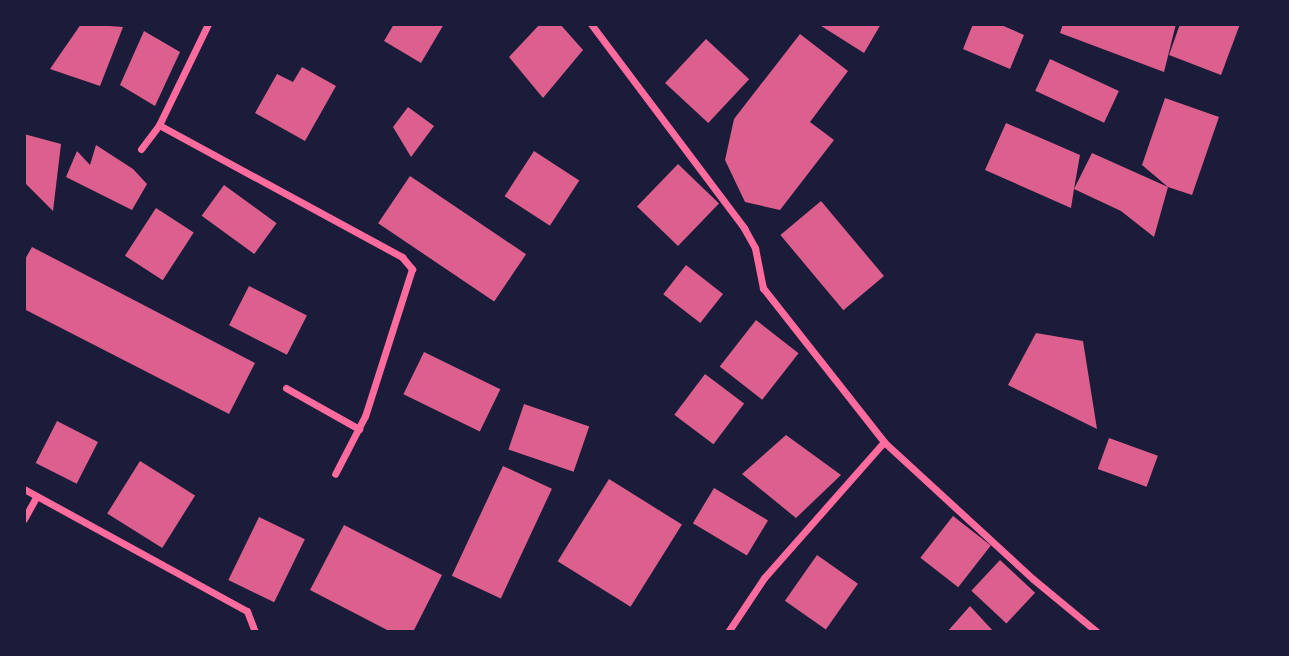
<!DOCTYPE html>
<html>
<head>
<meta charset="utf-8">
<style>
  body { margin:0 }
  #map { position:relative; width:1289px; height:656px; overflow:hidden; background:#1b1b3a; font-family:"Archivo Narrow",sans-serif }
  div>[style] { position:absolute }
  .building>* { inset:0; background:#dd5f8e; transform-origin:0 0 }
  .minor>* { height:7px; margin:-3.5px; padding:0 3.5px; transform-origin:3.5px; border-radius:3.5px; background:#ff6b9d }
  span { translate:-50% -50%; white-space:nowrap; text-align:center; line-height:1.15; -webkit-text-stroke:7px #1b1b3a; paint-order:stroke }
  .frame { position:absolute; inset:0; border:26px solid #1b1b3a; pointer-events:none }
</style>
</head>
<body>
<div id="map">
  <div class="building">
    <i style="clip-path:polygon(81px 24px,123px 27px,100px 86px,50px 69px)"></i>
    <i style="clip-path:polygon(394px 24px,444px 24px,421px 63px,384px 41px)"></i>
    <i style="clip-path:polygon(540px 24px,560px 24px,583px 50px,543px 98px,509px 57px)"></i>
    <i style="clip-path:polygon(818px 24px,881px 24px,864px 53px)"></i>
    <i style="clip-path:polygon(973px 24px,999px 24px,1024px 35px,1010px 69px,963px 49px)"></i>
    <i style="clip-path:polygon(1063px 24px,1176px 24px,1164px 72px,1060px 33px)"></i>
    <i style="clip-path:polygon(1180px 24px,1240px 24px,1221px 75px,1169px 55px)"></i>
    <i style="clip-path:polygon(144px 31px,180px 52px,155px 106px,120px 85px)"></i>
    <i style="clip-path:polygon(800px 34px,848px 71px,810px 122px,834px 140px,780px 210px,745px 202px,725px 160px,734px 119px)"></i>
    <i style="left:706px;top:39px;width:59px;height:60px;rotate:43deg"></i>
    <i style="left:1050px;top:59px;width:76px;height:35px;rotate:25deg"></i>
    <i style="clip-path:polygon(302px 67px,336px 86px,305px 141px,255px 113px,277px 74px,293px 82px)"></i>
    <i style="clip-path:polygon(1165px 98px,1219px 117px,1192px 195px,1168px 187px,1142px 165px)"></i>
    <i style="clip-path:polygon(408px 107px,434px 126px,411px 157px,393px 127px)"></i>
    <i style="clip-path:polygon(1006px 123px,1080px 155px,1074px 189px,1092px 153px,1168px 187px,1154px 237px,1121px 211px,1074px 189px,1071px 208px,985px 170px)"></i>
    <i style="clip-path:polygon(24px 134px,61px 144px,53px 211px,24px 182px)"></i>
    <i style="clip-path:polygon(96px 145px,133px 169px,147px 184px,132px 210px,66px 177px,77px 151px,90px 165px)"></i>
    <i style="left:534px;top:151px;width:54px;height:54px;rotate:33deg"></i>
    <i style="left:678px;top:164px;width:57px;height:59px;rotate:44deg"></i>
    <i style="left:410px;top:176px;width:140px;height:57px;rotate:34deg"></i>
    <i style="left:224px;top:185px;width:65px;height:38px;rotate:36deg"></i>
    <i style="left:821px;top:201px;width:98px;height:53px;rotate:50deg"></i>
    <i style="left:156px;top:208px;width:45px;height:57px;rotate:33deg"></i>
    <i style="clip-path:polygon(32px 247px,255px 363px,229px 414px,24px 309px,24px 261px)"></i>
    <i style="left:686px;top:265px;width:47px;height:37px;rotate:38deg"></i>
    <i style="left:249px;top:286px;width:65px;height:44px;rotate:27deg"></i>
    <i style="left:756px;top:320px;width:54px;height:59px;rotate:38deg"></i>
    <i style="clip-path:polygon(1036px 333px,1083px 341px,1097px 429px,1008px 385px)"></i>
    <i style="left:424px;top:352px;width:85px;height:47px;rotate:26deg"></i>
    <i style="left:705px;top:374px;width:49px;height:51px;rotate:37deg"></i>
    <i style="left:524px;top:404px;width:69px;height:48px;rotate:19deg"></i>
    <i style="left:57px;top:421px;width:46px;height:47px;rotate:27deg"></i>
    <i style="clip-path:polygon(786px 435px,841px 475px,796px 518px,742px 474px)"></i>
    <i style="left:1109px;top:438px;width:52px;height:33px;rotate:20deg"></i>
    <i style="left:140px;top:461px;width:65px;height:62px;rotate:32deg"></i>
    <i style="left:503px;top:466px;width:54px;height:121px;rotate:25deg"></i>
    <i style="left:609px;top:479px;width:86px;height:97px;rotate:32deg"></i>
    <i style="left:714px;top:488px;width:63px;height:41px;rotate:31deg"></i>
    <i style="left:953px;top:516px;width:48px;height:53px;rotate:38deg"></i>
    <i style="left:259px;top:517px;width:51px;height:70px;rotate:26deg"></i>
    <i style="clip-path:polygon(344px 525px,442px 575px,413px 632px,391px 632px,310px 590px)"></i>
    <i style="left:817px;top:555px;width:50px;height:56px;rotate:35deg"></i>
    <i style="left:1000px;top:560px;width:48px;height:42px;rotate:43deg"></i>
    <i style="clip-path:polygon(970px 606px,994px 632px,947px 632px)"></i>
  </div>
  <div class="minor">
    <i style="left:591px;top:24px;width:255px;rotate:53.1deg"></i>
    <i style="left:744px;top:228px;width:23px;rotate:61deg"></i>
    <i style="left:755px;top:248px;width:41px;rotate:78.7deg"></i>
    <i style="left:763px;top:288px;width:196px;rotate:51.8deg"></i>
    <i style="left:884px;top:442px;width:202px;rotate:42.6deg"></i>
    <i style="left:1033px;top:579px;width:83px;rotate:39.6deg"></i>
    <i style="left:159px;top:125px;width:277px;rotate:28.5deg"></i>
    <i style="left:402px;top:257px;width:16px;rotate:50deg"></i>
    <i style="left:412px;top:269px;width:154px;rotate:107.7deg"></i>
    <i style="left:365px;top:416px;width:65px;rotate:117.3deg"></i>
    <i style="left:141px;top:149px;width:30px;rotate:-53deg"></i>
    <i style="left:159px;top:125px;width:112px;rotate:-64.1deg"></i>
    <i style="left:286px;top:388px;width:84px;rotate:29.3deg"></i>
    <i style="left:24px;top:489px;width:254px;rotate:28.7deg"></i>
    <i style="left:247px;top:611px;width:22px;rotate:69deg"></i>
    <i style="left:24px;top:519px;width:26px;rotate:-61deg"></i>
    <i style="left:728px;top:632px;width:65px;rotate:-56.3deg"></i>
    <i style="left:764px;top:578px;width:181px;rotate:-48.6deg"></i>
  </div>
  <div class="frame"></div>
</div>
</body>
</html>
